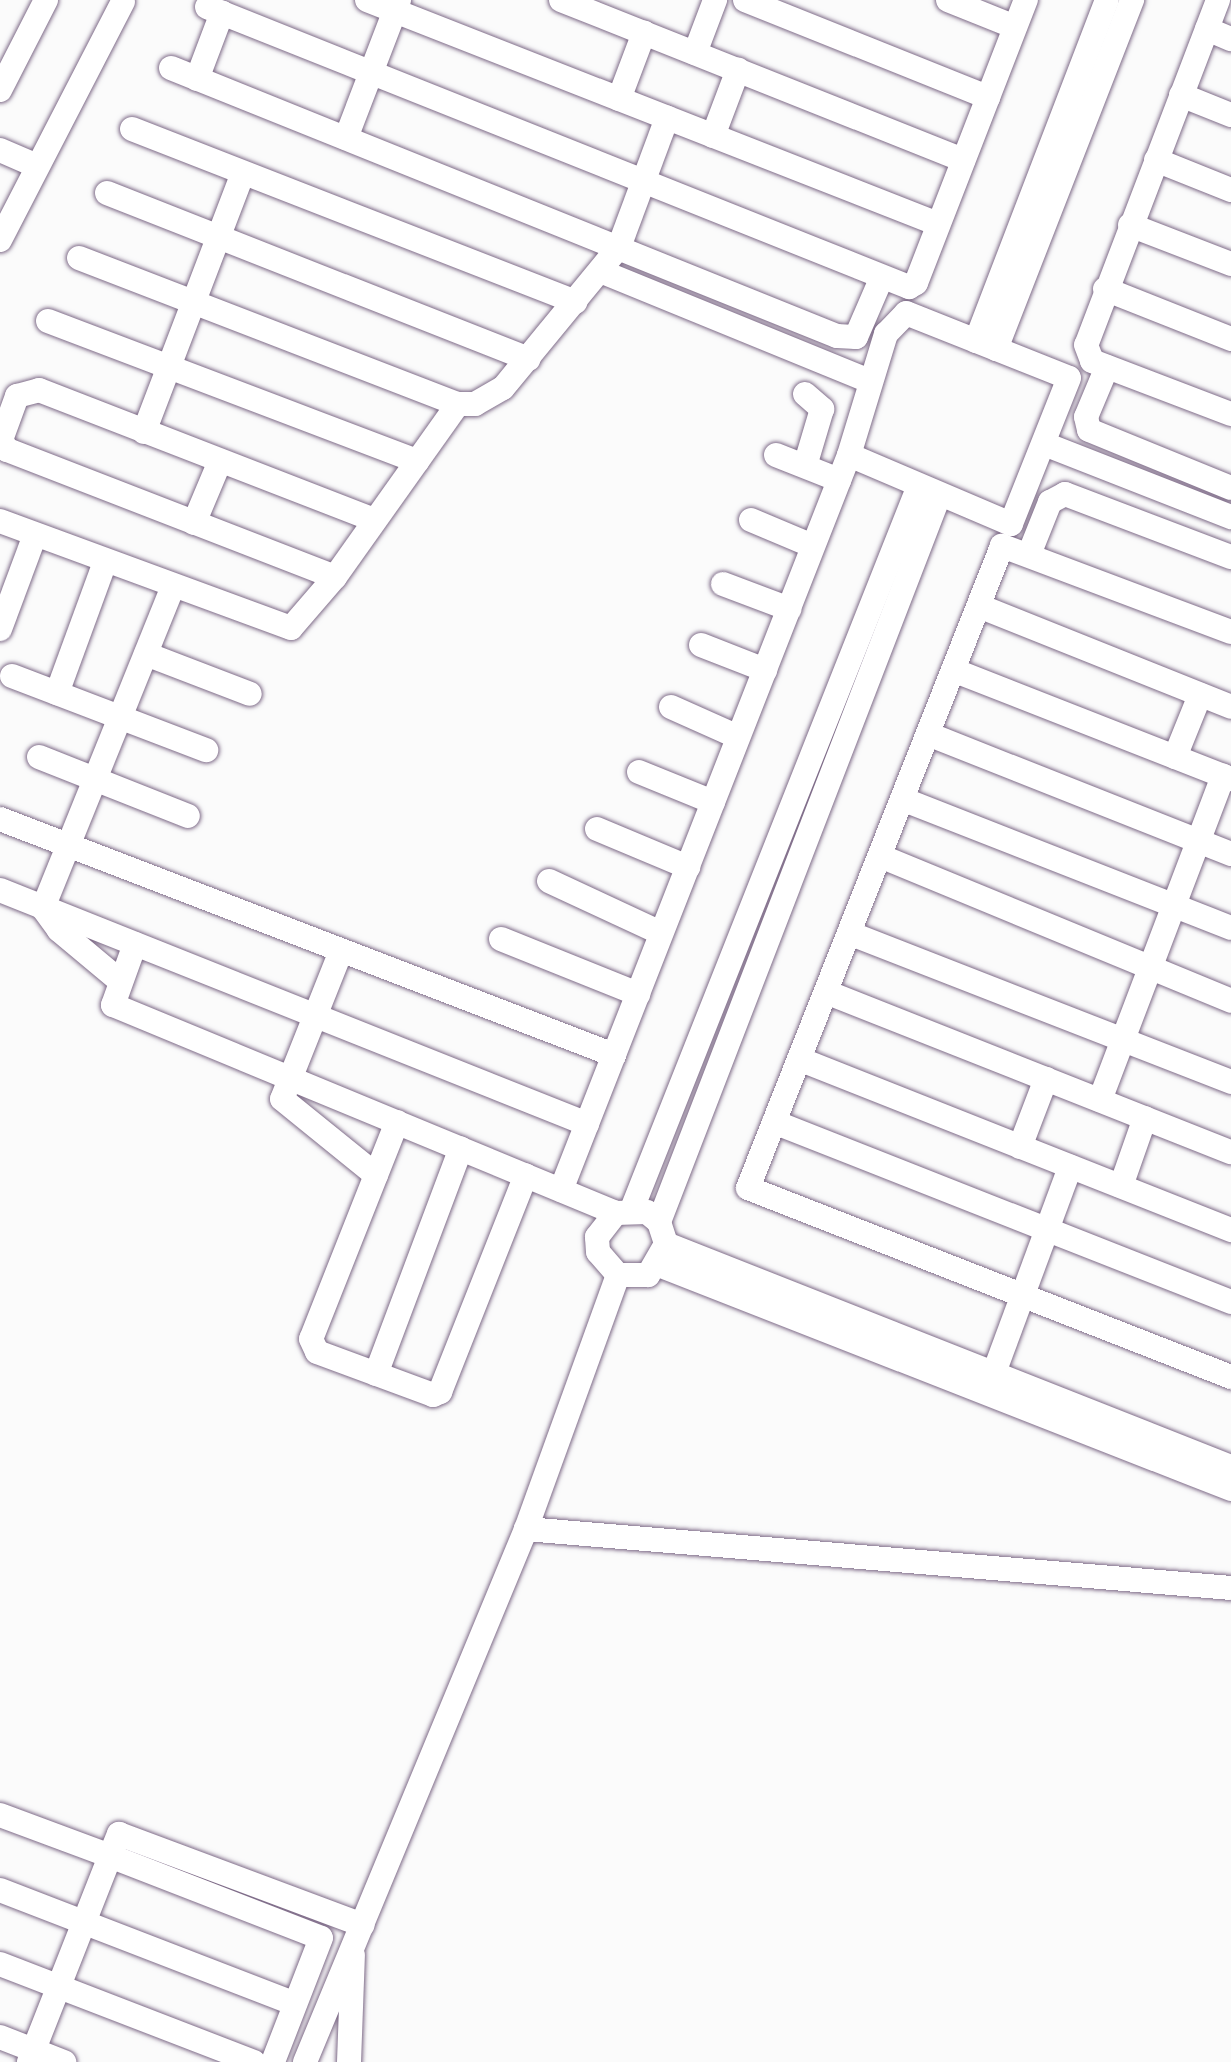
<!DOCTYPE html>
<html>
<head>
<meta charset="utf-8">
<style>
  body { margin:0 }
  #map { position:relative; width:1231px; height:2062px; overflow:hidden; background:#fbfbfb; font-family:"Roboto Condensed",sans-serif }
  div>[style] { position:absolute }
  .roads { filter:drop-shadow(0 0 2px #7e6b88) drop-shadow(0 0 2px #7e6b88) }
  .minor>* { height:24px; margin:-12px; padding:0 12px; transform-origin:12px; border-radius:12px; background:#fff }
  span { translate:-50% -50%; white-space:nowrap; text-align:center; line-height:1.15; -webkit-text-stroke:5px #fff; paint-order:stroke }
</style>
</head>
<body>
<div id="map">
  <div class="roads">
    <div class="minor">
      <i style="left:367px;top:0;width:613px;rotate:21.42deg"></i>
      <i style="left:561px;top:0;width:433px;rotate:21.7deg"></i>
      <i style="left:745px;top:0;width:262px;rotate:21.8deg"></i>
      <i style="left:948px;top:0;width:72px;rotate:21.9deg"></i>
      <i style="left:1218px;top:0;width:369px;rotate:110.9deg"></i>
      <i style="left:1086px;top:345px;width:17px;rotate:69deg"></i>
      <i style="left:1092px;top:361px;width:149px;rotate:20.9deg"></i>
      <i style="left:207px;top:7px;width:756px;rotate:21.75deg"></i>
      <i style="left:909px;top:287px;width:8px;rotate:-30deg"></i>
      <i style="left:916px;top:283px;width:304px;rotate:-68.8deg"></i>
      <i style="left:1207px;top:29px;width:26px;rotate:23deg"></i>
      <i style="left:695px;top:53px;width:57px;rotate:-69.3deg"></i>
      <i style="left:171px;top:68px;width:718px;rotate:21.92deg"></i>
      <i style="left:837px;top:336px;width:19px;rotate:3deg"></i>
      <i style="left:856px;top:337px;width:65px;rotate:-66.6deg"></i>
      <i style="left:197px;top:79px;width:71px;rotate:-69.3deg"></i>
      <i style="left:0;top:90px;width:101px;rotate:-62.9deg"></i>
      <i style="left:1181px;top:95px;width:54px;rotate:21.8deg"></i>
      <i style="left:619px;top:99px;width:71px;rotate:-69.3deg"></i>
      <i style="left:132px;top:129px;width:476px;rotate:21.3deg"></i>
      <i style="left:713px;top:136px;width:71px;rotate:-69.3deg"></i>
      <i style="left:346px;top:138px;width:148px;rotate:-69deg"></i>
      <i style="left:0;top:150px;width:40px;rotate:23.4deg"></i>
      <i style="left:1156px;top:160px;width:81px;rotate:21.8deg"></i>
      <i style="left:107px;top:193px;width:453px;rotate:21.5deg"></i>
      <i style="left:1130px;top:225px;width:108px;rotate:21.1deg"></i>
      <i style="left:0;top:240px;width:268px;rotate:-62.7deg"></i>
      <i style="left:79px;top:258px;width:406px;rotate:21.1deg"></i>
      <i style="left:458px;top:404px;width:17px"></i>
      <i style="left:475px;top:404px;width:32px;rotate:-30deg"></i>
      <i style="left:503px;top:388px;width:183px;rotate:-50.6deg"></i>
      <i style="left:619px;top:247px;width:138px;rotate:-69.6deg"></i>
      <i style="left:600px;top:271px;width:292px;rotate:22.2deg"></i>
      <i style="left:1105px;top:289px;width:136px;rotate:21.6deg"></i>
      <i style="left:906px;top:313px;width:175px;rotate:21.7deg"></i>
      <i style="left:1069px;top:378px;width:157px;rotate:111.7deg"></i>
      <i style="left:1011px;top:524px;width:176px;rotate:-156.9deg"></i>
      <i style="left:849px;top:455px;width:127px;rotate:-73deg"></i>
      <i style="left:886px;top:334px;width:29px;rotate:-46deg"></i>
      <i style="left:48px;top:321px;width:395px;rotate:20.8deg"></i>
      <i style="left:976px;top:341px;width:365px;rotate:-69deg"></i>
      <i style="left:996px;top:349px;width:375px;rotate:-68.7deg"></i>
      <i style="left:1107px;top:367px;width:54px;rotate:112.8deg"></i>
      <i style="left:1086px;top:417px;width:13px;rotate:77deg"></i>
      <i style="left:1089px;top:430px;width:153px;rotate:22.2deg"></i>
      <i style="left:805px;top:394px;width:23px;rotate:41deg"></i>
      <i style="left:822px;top:409px;width:59px;rotate:106.6deg"></i>
      <i style="left:144px;top:432px;width:277px;rotate:-69.1deg"></i>
      <i style="left:1047px;top:445px;width:198px;rotate:21.4deg"></i>
      <i style="left:776px;top:455px;width:68px;rotate:21.6deg"></i>
      <i style="left:751px;top:520px;width:67px;rotate:22.8deg"></i>
      <i style="left:0;top:521px;width:310px;rotate:20.2deg"></i>
      <i style="left:291px;top:628px;width:67px;rotate:-49.2deg"></i>
      <i style="left:335px;top:577px;width:212px;rotate:-54.6deg"></i>
      <i style="left:194px;top:523px;width:67px;rotate:-67.2deg"></i>
      <i style="left:1030px;top:552px;width:54px;rotate:-68.2deg"></i>
      <i style="left:1050px;top:502px;width:17px;rotate:-28deg"></i>
      <i style="left:1065px;top:494px;width:178px;rotate:20.8deg"></i>
      <i style="left:335px;top:577px;width:352px;rotate:-158.8deg"></i>
      <i style="left:7px;top:450px;width:12px;rotate:-121deg"></i>
      <i style="left:1px;top:440px;width:47px;rotate:-70deg"></i>
      <i style="left:17px;top:396px;width:23px;rotate:-15deg"></i>
      <i style="left:39px;top:390px;width:360px;rotate:21.2deg"></i>
      <i style="left:723px;top:584px;width:71px;rotate:20.7deg"></i>
      <i style="left:979px;top:606px;width:271px;rotate:21.8deg"></i>
      <i style="left:0;top:629px;width:100px;rotate:-69.6deg"></i>
      <i style="left:1231px;top:632px;width:245px;rotate:-159.4deg"></i>
      <i style="left:1002px;top:546px;width:690px;rotate:111.59deg"></i>
      <i style="left:748px;top:1188px;width:519px;rotate:21.37deg"></i>
      <i style="left:701px;top:645px;width:69px;rotate:21.3deg"></i>
      <i style="left:146px;top:654px;width:111px;rotate:21deg"></i>
      <i style="left:953px;top:670px;width:299px;rotate:21.4deg"></i>
      <i style="left:12px;top:676px;width:208px;rotate:20.9deg"></i>
      <i style="left:57px;top:693px;width:140px;rotate:-69.9deg"></i>
      <i style="left:671px;top:707px;width:73px;rotate:24.1deg"></i>
      <i style="left:928px;top:734px;width:326px;rotate:21.6deg"></i>
      <i style="left:39px;top:757px;width:160px;rotate:21.6deg"></i>
      <i style="left:1175px;top:757px;width:67px;rotate:-68deg"></i>
      <i style="left:639px;top:772px;width:80px;rotate:22.1deg"></i>
      <i style="left:902px;top:799px;width:353px;rotate:21.4deg"></i>
      <i style="left:0;top:819px;width:658px;rotate:21.03deg"></i>
      <i style="left:597px;top:829px;width:99px;rotate:22.7deg"></i>
      <i style="left:880px;top:856px;width:380px;rotate:22.4deg"></i>
      <i style="left:549px;top:881px;width:123px;rotate:24.9deg"></i>
      <i style="left:0;top:890px;width:632px;rotate:21.73deg"></i>
      <i style="left:849px;top:933px;width:410px;rotate:21.3deg"></i>
      <i style="left:501px;top:939px;width:148px;rotate:21.9deg"></i>
      <i style="left:135px;top:944px;width:65px;rotate:109.8deg"></i>
      <i style="left:113px;top:1005px;width:544px;rotate:22.47deg"></i>
      <i style="left:616px;top:1213px;width:31px;rotate:-2deg"></i>
      <i style="left:647px;top:1212px;width:16px;rotate:40deg"></i>
      <i style="left:659px;top:1222px;width:23px;rotate:72deg"></i>
      <i style="left:666px;top:1244px;width:36px;rotate:120deg"></i>
      <i style="left:648px;top:1275px;width:30px;rotate:180deg"></i>
      <i style="left:618px;top:1275px;width:30px;rotate:-131deg"></i>
      <i style="left:598px;top:1252px;width:15px;rotate:-94deg"></i>
      <i style="left:597px;top:1237px;width:31px;rotate:-52deg"></i>
      <i style="left:341px;top:951px;width:159px;rotate:111.7deg"></i>
      <i style="left:282px;top:1099px;width:121px;rotate:39deg"></i>
      <i style="left:120px;top:981px;width:80px;rotate:-140.1deg"></i>
      <i style="left:59px;top:930px;width:27px;rotate:-126deg"></i>
      <i style="left:43px;top:908px;width:345px;rotate:-68deg"></i>
      <i style="left:826px;top:992px;width:435px;rotate:21.6deg"></i>
      <i style="left:799px;top:1059px;width:465px;rotate:21.6deg"></i>
      <i style="left:1100px;top:1100px;width:347px;rotate:-69.2deg"></i>
      <i style="left:397px;top:1122px;width:233px;rotate:111.6deg"></i>
      <i style="left:311px;top:1339px;width:14px;rotate:65deg"></i>
      <i style="left:317px;top:1352px;width:124px;rotate:20.3deg"></i>
      <i style="left:433px;top:1395px;width:8px;rotate:-23deg"></i>
      <i style="left:440px;top:1392px;width:233px;rotate:-68.4deg"></i>
      <i style="left:774px;top:1122px;width:491px;rotate:21.5deg"></i>
      <i style="left:1020px;top:1147px;width:73px;rotate:-69.1deg"></i>
      <i style="left:1121px;top:1186px;width:72px;rotate:-70.6deg"></i>
      <i style="left:561px;top:1190px;width:789px;rotate:-68.6deg"></i>
      <i style="left:632px;top:1209px;width:776px;rotate:-68.36deg"></i>
      <i style="left:659px;top:1222px;width:778px;rotate:-68.91deg"></i>
      <i style="left:666px;top:1244px;width:607px;rotate:21.54deg"></i>
      <i style="left:659px;top:1265px;width:614px;rotate:21.39deg"></i>
      <i style="left:376px;top:1374px;width:241px;rotate:-69.4deg"></i>
      <i style="left:988px;top:1389px;width:237px;rotate:-69.7deg"></i>
      <i style="left:526px;top:1529px;width:707px;rotate:4.78deg"></i>
      <i style="left:0;top:1815px;width:117px;rotate:20.4deg"></i>
      <i style="left:110px;top:1856px;width:24px;rotate:-68deg"></i>
      <i style="left:119px;top:1834px;width:260px;rotate:20.5deg"></i>
      <i style="left:0;top:1890px;width:316px;rotate:21.1deg"></i>
      <i style="left:0;top:1964px;width:272px;rotate:21.1deg"></i>
      <i style="left:0;top:2037px;width:69px;rotate:21.3deg"></i>
      <i style="left:29px;top:2062px;width:221px;rotate:-68.5deg"></i>
      <i style="left:110px;top:1856px;width:226px;rotate:21.2deg"></i>
      <i style="left:321px;top:1938px;width:133px;rotate:111.2deg"></i>
      <i style="left:305px;top:2062px;width:577px;rotate:-67.48deg"></i>
      <i style="left:526px;top:1529px;width:270px;rotate:-70.1deg"></i>
      <i style="left:349px;top:2062px;width:107px;rotate:-87.9deg"></i>
    </div>
  </div>
</div>
</body>
</html>
